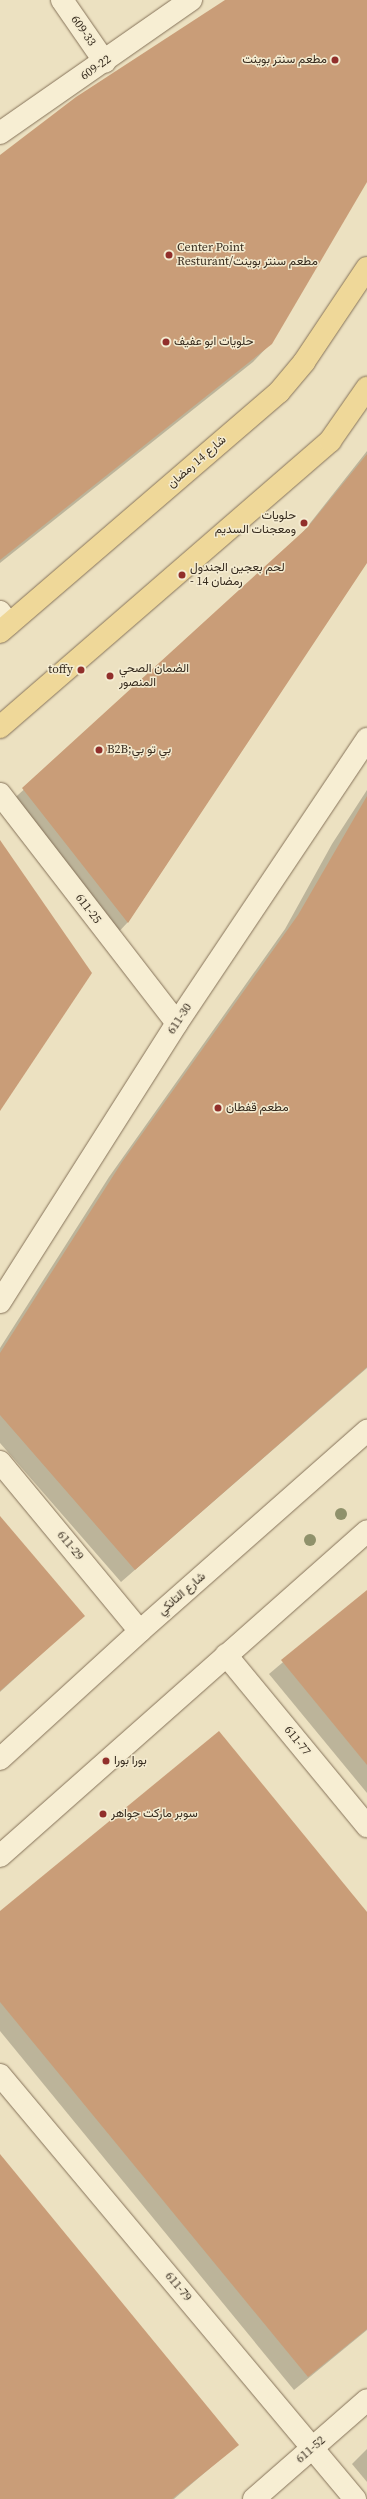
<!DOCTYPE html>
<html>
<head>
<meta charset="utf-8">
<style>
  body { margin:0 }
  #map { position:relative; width:367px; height:2499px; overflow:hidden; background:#ece1c1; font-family:"Source Serif 4",Vazirmatn,serif }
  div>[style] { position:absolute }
  .shadow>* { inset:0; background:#0003 }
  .building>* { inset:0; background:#c99d78 }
  .roads { filter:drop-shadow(0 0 1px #857259) drop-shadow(0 0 1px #857259) }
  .minor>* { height:22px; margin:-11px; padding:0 11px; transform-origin:11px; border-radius:11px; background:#f7eed3 }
  .major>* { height:22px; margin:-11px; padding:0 11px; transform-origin:11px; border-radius:11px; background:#efd899 }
  .trees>* { width:12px; height:12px; margin:-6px; border-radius:50%; background:#8f916b }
  .dots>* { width:11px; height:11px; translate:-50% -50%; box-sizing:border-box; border:2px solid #f4ebd0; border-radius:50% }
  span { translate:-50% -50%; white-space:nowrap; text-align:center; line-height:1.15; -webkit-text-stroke:3px #f4ebd0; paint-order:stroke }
  .street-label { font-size:12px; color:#352a1d }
  .poi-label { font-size:12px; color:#352a1d }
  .right { translate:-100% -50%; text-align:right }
  .left { translate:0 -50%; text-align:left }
</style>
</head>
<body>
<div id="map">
  <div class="shadow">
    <i style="clip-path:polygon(227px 0,367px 0,367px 179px,271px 343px,253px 362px,0 563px,0 156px)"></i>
    <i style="clip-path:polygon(367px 451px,367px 561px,128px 922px,112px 939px,7px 805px,296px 541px)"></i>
    <i style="clip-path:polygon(367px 790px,367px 1368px,121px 1582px,0 1443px,0 1348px,109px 1177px,285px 929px,332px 844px)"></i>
    <i style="clip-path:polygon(0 1518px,83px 1616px,0 1692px)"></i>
    <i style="clip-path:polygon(367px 1591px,367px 1793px,269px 1674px)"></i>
    <i style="clip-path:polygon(0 1912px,367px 1913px,367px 2330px,294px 2390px,0 2031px)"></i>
    <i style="clip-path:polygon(0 2156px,237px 2445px,174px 2499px,0 2499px)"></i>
    <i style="clip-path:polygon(367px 2449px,367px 2482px,352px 2464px)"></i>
  </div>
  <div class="building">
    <i style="clip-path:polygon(225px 0,367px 0,367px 182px,272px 344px,0 560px,0 155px,76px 97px)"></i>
    <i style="clip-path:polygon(367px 454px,367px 563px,128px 923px,22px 788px,307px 528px)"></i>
    <i style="clip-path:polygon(367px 796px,367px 1367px,135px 1570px,0 1415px,0 1353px,122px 1162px,298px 915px)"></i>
    <i style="clip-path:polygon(0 840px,92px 973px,0 1111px)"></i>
    <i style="clip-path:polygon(0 1516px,85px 1616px,0 1691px)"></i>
    <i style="clip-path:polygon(367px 1590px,367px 1765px,281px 1660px)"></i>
    <i style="clip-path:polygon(219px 1731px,367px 1912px,367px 2329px,308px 2377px,0 2002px,0 1911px)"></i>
    <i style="clip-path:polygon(0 2154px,239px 2445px,172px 2499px,0 2499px)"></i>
  </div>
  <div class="roads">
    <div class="minor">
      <i style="left:62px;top:0;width:75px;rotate:55.3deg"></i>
      <i style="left:0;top:133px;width:233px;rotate:-34.9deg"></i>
      <i style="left:0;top:612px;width:15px;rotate:53deg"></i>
      <i style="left:0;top:794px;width:289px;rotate:52.3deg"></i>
      <i style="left:0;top:1302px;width:330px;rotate:-57.6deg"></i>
      <i style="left:177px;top:1023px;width:342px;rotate:-56.2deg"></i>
      <i style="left:0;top:1462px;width:219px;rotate:50.4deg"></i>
      <i style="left:226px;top:1655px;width:222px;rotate:50.5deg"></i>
      <i style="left:0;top:1759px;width:190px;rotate:-42.4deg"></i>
      <i style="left:140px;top:1631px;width:303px;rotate:-41.4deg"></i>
      <i style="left:0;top:1856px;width:490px;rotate:-41.5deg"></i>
      <i style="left:0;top:2075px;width:553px;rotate:50.06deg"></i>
      <i style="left:254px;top:2499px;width:150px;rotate:-41.2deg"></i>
    </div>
    <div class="major">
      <i style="left:0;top:632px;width:368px;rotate:-40.7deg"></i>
      <i style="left:279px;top:392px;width:39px;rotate:-50deg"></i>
      <i style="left:304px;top:362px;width:113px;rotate:-56.2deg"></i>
      <i style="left:0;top:727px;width:437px;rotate:-40.9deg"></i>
      <i style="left:330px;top:441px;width:65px;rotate:-55.1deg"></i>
    </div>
  </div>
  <div class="trees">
    <i style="left:341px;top:1514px"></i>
    <i style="left:310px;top:1540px"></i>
  </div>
  <div class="dots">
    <i style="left:335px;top:60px;background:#912f2b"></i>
    <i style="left:169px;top:255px;background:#912f2b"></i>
    <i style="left:166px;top:342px;background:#912f2b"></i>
    <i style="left:304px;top:523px;background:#912f2b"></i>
    <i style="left:182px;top:575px;background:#912f2b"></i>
    <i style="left:81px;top:670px;background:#912f2b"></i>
    <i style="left:110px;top:676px;background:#912f2b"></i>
    <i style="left:99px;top:750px;background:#912f2b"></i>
    <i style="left:218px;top:1108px;background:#912f2b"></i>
    <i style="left:106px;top:1761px;background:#912f2b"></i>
    <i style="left:103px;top:1814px;background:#912f2b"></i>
  </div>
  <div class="street-label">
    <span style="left:83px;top:31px;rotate:55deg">609-33</span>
    <span style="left:96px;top:68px;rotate:-35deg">609-22</span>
    <span style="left:197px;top:462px;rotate:-41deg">شارع 14 رمضان</span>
    <span style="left:88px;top:909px;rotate:52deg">611-25</span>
    <span style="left:180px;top:1019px;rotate:-57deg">611-30</span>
    <span style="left:70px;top:1546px;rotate:50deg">611-29</span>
    <span style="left:182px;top:1594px;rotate:-41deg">شارع التانكي</span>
    <span style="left:297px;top:1741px;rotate:51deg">611-77</span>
    <span style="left:178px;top:2287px;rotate:50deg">611-79</span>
    <span style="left:311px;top:2450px;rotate:-41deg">611-52</span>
  </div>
  <div class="poi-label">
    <span class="right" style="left:327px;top:60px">مطعم سنتر بوينت</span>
    <span class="left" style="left:177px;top:255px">Center Point<br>Resturant/مطعم سنتر بوينت</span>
    <span class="left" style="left:174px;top:342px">حلويات ابو عفيف</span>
    <span class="right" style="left:296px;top:523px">حلويات<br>ومعجنات السديم</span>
    <span class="left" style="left:190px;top:575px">لحم بعجين الجندول<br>- 14 رمضان</span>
    <span class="left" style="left:119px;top:676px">الضمان الصحي<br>المنصور</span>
    <span class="right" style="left:73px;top:670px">toffy</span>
    <span class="left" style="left:107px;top:750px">B2B;بي تو بي</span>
    <span class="left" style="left:226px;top:1108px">مطعم قفطان</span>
    <span class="left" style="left:114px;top:1761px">بورا بورا</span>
    <span class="left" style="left:111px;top:1814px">سوبر ماركت جواهر</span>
  </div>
</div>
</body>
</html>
